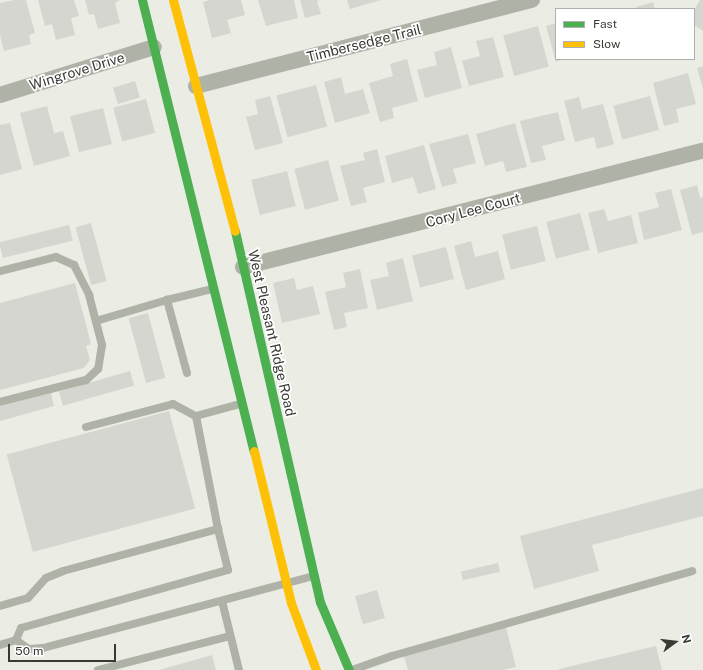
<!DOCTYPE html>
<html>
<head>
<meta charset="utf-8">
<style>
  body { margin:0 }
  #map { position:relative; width:703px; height:670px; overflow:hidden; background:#ebede4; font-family:"Public Sans",sans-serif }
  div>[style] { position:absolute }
  .building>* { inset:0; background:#d5d6d0; transform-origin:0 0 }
  .lane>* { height:8px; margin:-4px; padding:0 4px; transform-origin:4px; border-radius:4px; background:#afb2a6 }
  .street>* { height:16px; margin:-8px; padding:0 8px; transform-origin:8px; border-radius:8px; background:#afb2a6 }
  .fast>* { height:9px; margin:-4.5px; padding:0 4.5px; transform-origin:4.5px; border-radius:4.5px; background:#4caf50 }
  .slow>* { height:9px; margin:-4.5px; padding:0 4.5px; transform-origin:4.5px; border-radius:4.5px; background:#ffc107 }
  span { translate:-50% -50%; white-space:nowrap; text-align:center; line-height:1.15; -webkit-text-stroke:3.5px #fff; paint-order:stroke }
  .street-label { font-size:14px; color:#383a33 }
  .legend { position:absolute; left:555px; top:8px; width:140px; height:52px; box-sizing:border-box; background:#fff; border:1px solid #afb0ad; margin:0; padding:5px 7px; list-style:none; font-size:12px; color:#383a33 }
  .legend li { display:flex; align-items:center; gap:8px; height:20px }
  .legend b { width:20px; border:1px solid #afb0ad }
  .north { position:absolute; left:655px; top:622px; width:40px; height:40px; -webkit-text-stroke:3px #fff; paint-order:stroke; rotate:75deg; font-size:11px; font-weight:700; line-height:16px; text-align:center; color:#383a33 }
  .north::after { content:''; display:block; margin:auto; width:14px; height:18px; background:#383a33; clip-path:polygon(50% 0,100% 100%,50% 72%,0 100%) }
  .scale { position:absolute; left:8px; top:644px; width:108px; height:18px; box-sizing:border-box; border:2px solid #383a33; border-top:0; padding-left:5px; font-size:12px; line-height:14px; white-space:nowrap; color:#383a33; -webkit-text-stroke:3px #fff; paint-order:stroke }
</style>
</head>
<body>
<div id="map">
  <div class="building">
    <i style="clip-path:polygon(14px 0,26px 0,35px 33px,29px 35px,31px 44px,4px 51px,0 35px,0 3px)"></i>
    <i style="clip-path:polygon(38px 0,74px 0,79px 16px,71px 18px,75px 35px,56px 40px,52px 24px,45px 26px)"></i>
    <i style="clip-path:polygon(85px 0,120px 0,115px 3px,120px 23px,98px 29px,94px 14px,89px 15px)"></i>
    <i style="clip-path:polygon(210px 0,241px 0,245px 15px,227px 20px,231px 33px,212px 38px,203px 2px)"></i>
    <i style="clip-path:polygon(258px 0,294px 0,298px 18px,266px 26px)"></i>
    <i style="clip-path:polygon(300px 0,320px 0,317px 1px,321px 14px,305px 18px)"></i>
    <i style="clip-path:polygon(347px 0,381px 0,350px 9px)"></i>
    <i style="clip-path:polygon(700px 0,703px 0,703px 31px,694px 25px,694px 10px)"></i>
    <i style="clip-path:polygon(653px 2px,655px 9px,637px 9px,636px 7px)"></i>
    <i style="clip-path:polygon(556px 23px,556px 59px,563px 59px,556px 62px,546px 26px)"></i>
    <i style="left:538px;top:26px;width:42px;height:36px;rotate:75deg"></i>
    <i style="clip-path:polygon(493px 37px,504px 77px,469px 86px,462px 61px,480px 56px,476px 41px)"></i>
    <i style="clip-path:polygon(451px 47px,462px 88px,425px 98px,417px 70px,437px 65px,434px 52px)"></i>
    <i style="clip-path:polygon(407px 59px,418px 101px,392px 108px,394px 118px,380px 122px,369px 83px,393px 76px,390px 64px)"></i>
    <i style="clip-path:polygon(703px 66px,703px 89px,697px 68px)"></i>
    <i style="clip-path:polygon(688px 73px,696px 104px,676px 109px,679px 122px,664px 126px,653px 83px)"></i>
    <i style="clip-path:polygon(341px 77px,345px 94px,363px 89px,370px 113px,335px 123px,324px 82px)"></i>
    <i style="left:135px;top:81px;width:17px;height:23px;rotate:73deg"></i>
    <i style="left:316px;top:85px;width:43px;height:41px;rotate:75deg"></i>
    <i style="clip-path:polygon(270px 96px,283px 143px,255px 150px,246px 117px,258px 114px,255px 100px)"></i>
    <i style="left:650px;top:96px;width:35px;height:38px;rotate:75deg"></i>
    <i style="clip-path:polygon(579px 97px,582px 109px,603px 104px,614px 144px,597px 149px,594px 137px,575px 142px,564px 101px)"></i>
    <i style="left:146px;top:99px;width:35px;height:34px;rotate:75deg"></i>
    <i style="clip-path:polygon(47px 106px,54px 133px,63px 131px,70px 156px,34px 166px,20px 113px)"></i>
    <i style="left:103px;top:108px;width:37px;height:34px;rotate:76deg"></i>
    <i style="clip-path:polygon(558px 112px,565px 140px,542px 146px,546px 160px,531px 163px,520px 121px)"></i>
    <i style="clip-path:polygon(10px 123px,22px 169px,0 175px,0 125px)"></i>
    <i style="clip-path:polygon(515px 123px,527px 167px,506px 172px,503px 161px,485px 166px,476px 134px)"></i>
    <i style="clip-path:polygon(468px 134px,476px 163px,453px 169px,457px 183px,442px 187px,429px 144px)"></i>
    <i style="clip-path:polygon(424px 145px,436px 189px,418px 194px,413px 177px,392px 183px,385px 156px)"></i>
    <i style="clip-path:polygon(377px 149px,385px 182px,363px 188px,367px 202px,351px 206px,340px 166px,365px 160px,363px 153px)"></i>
    <i style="left:328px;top:160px;width:42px;height:35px;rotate:75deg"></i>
    <i style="left:287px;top:171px;width:36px;height:37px;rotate:76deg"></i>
    <i style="clip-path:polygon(697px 185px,700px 198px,703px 197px,703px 232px,692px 235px,680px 190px)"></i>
    <i style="clip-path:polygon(671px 189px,682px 230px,644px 240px,638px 213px,659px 207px,655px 193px)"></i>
    <i style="clip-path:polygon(604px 209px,608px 221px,631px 215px,638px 243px,598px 253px,588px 213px)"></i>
    <i style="left:580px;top:213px;width:38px;height:35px;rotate:75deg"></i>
    <i style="left:91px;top:223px;width:60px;height:16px;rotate:75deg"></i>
    <i style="left:69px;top:225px;width:16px;height:72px;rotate:76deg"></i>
    <i style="left:537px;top:226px;width:36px;height:36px;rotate:76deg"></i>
    <i style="clip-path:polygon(471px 241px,475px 257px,498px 251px,505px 279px,466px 290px,454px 246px)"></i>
    <i style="left:446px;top:247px;width:33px;height:35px;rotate:76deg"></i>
    <i style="clip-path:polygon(403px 258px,413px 301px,377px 310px,370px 280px,389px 276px,386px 263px)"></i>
    <i style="clip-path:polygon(360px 269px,368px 308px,344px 313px,347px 327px,334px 330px,325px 292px,346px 287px,343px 273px)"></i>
    <i style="clip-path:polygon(294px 278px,297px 290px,313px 286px,320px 314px,282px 323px,273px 283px)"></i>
    <i style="clip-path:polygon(75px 283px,91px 344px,86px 346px,90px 360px,84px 368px,0 390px,0 303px)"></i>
    <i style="left:148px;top:313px;width:67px;height:20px;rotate:75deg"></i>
    <i style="left:130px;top:371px;width:15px;height:74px;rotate:74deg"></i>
    <i style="clip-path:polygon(51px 393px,54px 406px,0 421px,0 406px)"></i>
    <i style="left:169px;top:411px;width:101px;height:168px;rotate:75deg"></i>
    <i style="clip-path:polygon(703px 488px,703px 516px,592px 545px,599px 571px,534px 589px,520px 536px)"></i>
    <i style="left:498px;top:563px;width:9px;height:38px;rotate:77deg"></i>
    <i style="left:377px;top:590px;width:29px;height:23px;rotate:74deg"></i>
    <i style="clip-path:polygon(506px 627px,516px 667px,503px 670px,408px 670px,403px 653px)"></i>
    <i style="clip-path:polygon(656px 646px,662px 670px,559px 670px,559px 669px)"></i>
    <i style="clip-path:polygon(212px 655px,216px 670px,159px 670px)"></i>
  </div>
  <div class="lane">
    <i style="left:0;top:271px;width:58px;rotate:-14deg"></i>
    <i style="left:56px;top:257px;width:20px;rotate:24deg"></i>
    <i style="left:74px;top:265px;width:34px;rotate:63deg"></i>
    <i style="left:89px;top:295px;width:52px;rotate:75.4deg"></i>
    <i style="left:102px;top:345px;width:24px;rotate:99deg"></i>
    <i style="left:98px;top:369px;width:16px;rotate:137deg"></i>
    <i style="left:86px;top:380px;width:89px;rotate:165.7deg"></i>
    <i style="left:96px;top:321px;width:74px;rotate:-16.5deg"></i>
    <i style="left:187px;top:373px;width:76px;rotate:-105.3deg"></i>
    <i style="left:167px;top:300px;width:46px;rotate:-13.7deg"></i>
    <i style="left:86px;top:427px;width:90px;rotate:-14.8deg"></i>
    <i style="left:173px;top:404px;width:26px;rotate:28deg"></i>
    <i style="left:222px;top:601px;width:71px;rotate:76.2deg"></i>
    <i style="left:0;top:606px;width:29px;rotate:-16deg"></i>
    <i style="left:28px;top:598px;width:27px;rotate:-48deg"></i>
    <i style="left:46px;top:578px;width:18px;rotate:-22deg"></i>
    <i style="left:63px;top:571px;width:161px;rotate:-15.2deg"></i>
    <i style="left:218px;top:529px;width:115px;rotate:-101deg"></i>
    <i style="left:196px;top:416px;width:46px;rotate:-15.3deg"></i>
    <i style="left:16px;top:640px;width:16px;rotate:35deg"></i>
    <i style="left:29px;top:649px;width:14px;rotate:-4deg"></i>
    <i style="left:43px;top:648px;width:280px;rotate:-14.9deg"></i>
    <i style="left:0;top:645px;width:17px;rotate:-17deg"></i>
    <i style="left:16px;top:640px;width:13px;rotate:-67deg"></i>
    <i style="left:21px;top:628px;width:215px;rotate:-15.7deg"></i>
    <i style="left:228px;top:570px;width:42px;rotate:-103.7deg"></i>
    <i style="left:98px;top:670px;width:136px;rotate:-14.4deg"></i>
    <i style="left:352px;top:670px;width:42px;rotate:-19.3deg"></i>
    <i style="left:392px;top:656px;width:312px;rotate:-15.8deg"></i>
  </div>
  <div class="street">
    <i style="left:196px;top:86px;width:347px;rotate:-14.4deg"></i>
    <i style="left:0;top:95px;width:161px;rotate:-17.3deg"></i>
    <i style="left:243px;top:267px;width:474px;rotate:-14.2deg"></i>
  </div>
  <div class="fast">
    <i style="left:142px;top:0;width:465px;rotate:76.1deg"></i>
    <i style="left:235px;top:231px;width:381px;rotate:77.1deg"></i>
    <i style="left:320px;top:602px;width:74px;rotate:66.9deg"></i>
  </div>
  <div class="slow">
    <i style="left:173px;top:0;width:239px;rotate:75deg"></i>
    <i style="left:254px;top:451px;width:156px;rotate:76.3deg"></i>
    <i style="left:291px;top:603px;width:72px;rotate:69.5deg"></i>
  </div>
  <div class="street-label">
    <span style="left:364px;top:43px;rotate:-14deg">Timbersedge Trail</span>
    <span style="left:77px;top:71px;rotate:-17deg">Wingrove Drive</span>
    <span style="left:473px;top:210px;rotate:-15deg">Cory Lee Court</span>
    <span style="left:272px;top:333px;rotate:77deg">West Pleasant Ridge Road</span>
  </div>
  <ul class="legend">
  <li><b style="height:5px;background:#4caf50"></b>Fast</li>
  <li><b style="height:5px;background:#ffc107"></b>Slow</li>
  </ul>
  <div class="north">N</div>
  <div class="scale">50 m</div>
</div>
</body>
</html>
